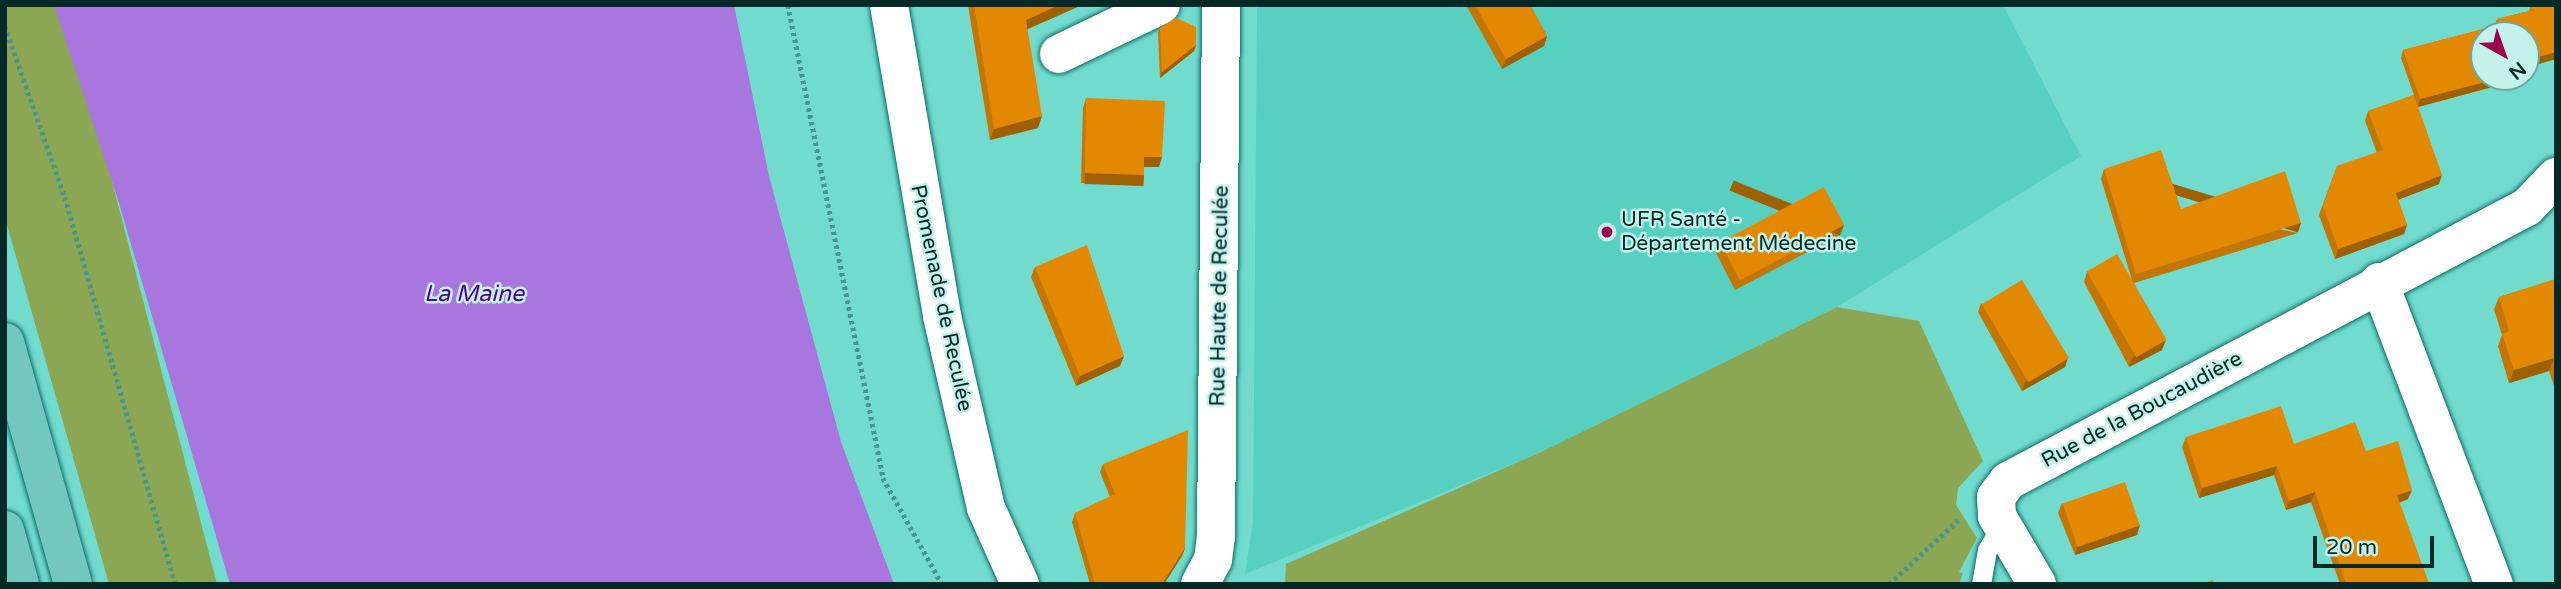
<!DOCTYPE html>
<html>
<head>
<meta charset="utf-8">
<style>
  body { margin:0 }
  #map { position:relative; width:2561px; height:589px; overflow:hidden; background:#71dbce; font-family:"Varela Round",sans-serif }
  div>[style] { position:absolute }
  .built>* { inset:0; background:#57d0c2 }
  .green>* { inset:0; background:#8ba753 }
  .water>* { inset:0; background:#a975df }
  .path>* { height:4.5px; margin-top:-2.25px; transform-origin:0; background:repeating-linear-gradient(90deg,#47968d 0 3.5px,transparent 0 7px) }
  .roads { filter:drop-shadow(0 0 2px #0d6b62) drop-shadow(0 0 2px #0d6b62) }
  .service>* { height:19px; margin:-9.5px; padding:0 9.5px; transform-origin:9.5px; border-radius:9.5px; background:#fff }
  .minor>* { height:38px; margin:-19px; padding:0 19px; transform-origin:19px; border-radius:19px; background:#fff }
  .trunk>* { height:38px; margin:-19px; padding:0 19px; transform-origin:19px; border-radius:19px; background:#72c7be }
  .wall>* { inset:0; background:#c37601 }
  .shaded-wall>* { inset:0; background:#9f6001; transform-origin:0 0 }
  .building>* { inset:0; background:#e38901; transform-origin:0 0 }
  .dots>* { width:19px; height:19px; translate:-50% -50%; box-sizing:border-box; border:4px solid #c2f2ea; border-radius:50% }
  span { translate:-50% -50%; white-space:nowrap; text-align:center; line-height:1.15; -webkit-text-stroke:5px #c2f2ea; paint-order:stroke }
  .poi-label { font-size:21px; color:#052925 }
  .left { translate:0 -50%; text-align:left }
  .street-label { font-size:21px; color:#052925 }
  .water-label { font-size:23px; color:#56008a; font-style:italic }
  .frame { position:absolute; inset:0; border:7px solid #052925; pointer-events:none }
  .north { position:absolute; left:2470px; top:21px; width:70px; height:70px; box-sizing:border-box; background:#c2f2ea; border:2px solid #76a29b; border-radius:50%; rotate:140deg; font-size:19px; font-weight:700; line-height:28px; text-align:center; color:#052925 }
  .north::after { content:''; display:block; margin:auto; width:24px; height:32px; background:#9f0349; clip-path:polygon(50% 0,100% 100%,50% 72%,0 100%) }
  .scale { position:absolute; left:2313px; top:536px; width:121px; height:32px; box-sizing:border-box; border:4px solid #052925; border-top:0; padding-left:9px; font-size:21px; line-height:24px; white-space:nowrap; color:#052925; -webkit-text-stroke:5px #c2f2ea; paint-order:stroke }
</style>
</head>
<body>
<div id="map">
  <div class="built">
    <i style="clip-path:polygon(1257px 5px,2003px 5px,2081px 156px,1837px 307px,1541px 452px,1245px 574px,1253px 523px)"></i>
  </div>
  <div class="green">
    <i style="clip-path:polygon(5px 5px,66px 5px,217px 584px,109px 584px,5px 218px)"></i>
    <i style="clip-path:polygon(1837px 307px,1919px 321px,1983px 461px,1958px 488px,1956px 505px,1977px 538px,1959px 572px,1963px 573px,1959px 584px,1285px 584px,1286px 564px,1541px 452px)"></i>
  </div>
  <div class="water">
    <i style="clip-path:polygon(54px 5px,734px 5px,769px 176px,841px 442px,894px 584px,230px 584px,119px 203px)"></i>
  </div>
  <div class="path">
    <i style="left:788px;top:5px;width:482px;rotate:78.6deg"></i>
    <i style="left:883px;top:478px;width:121px;rotate:60.9deg"></i>
    <i style="left:5px;top:26px;width:181px;rotate:70.7deg"></i>
    <i style="left:65px;top:197px;width:402px;rotate:74.1deg"></i>
    <i style="left:1889px;top:584px;width:94px;rotate:-42.8deg"></i>
  </div>
  <div class="roads">
    <div class="service">
      <i style="left:1981px;top:584px;width:35px;rotate:-80deg"></i>
      <i style="left:1987px;top:550px;width:30px;rotate:-60deg"></i>
    </div>
    <div class="minor">
      <i style="left:889px;top:5px;width:315px;rotate:80.3deg"></i>
      <i style="left:942px;top:316px;width:197px;rotate:77.1deg"></i>
      <i style="left:986px;top:508px;width:83px;rotate:65.9deg"></i>
      <i style="left:1059px;top:54px;width:113px;rotate:-25.7deg"></i>
      <i style="left:2379px;top:282px;width:323px;rotate:69.2deg"></i>
      <i style="left:1200px;top:584px;width:27px;rotate:-62deg"></i>
      <i style="left:1213px;top:560px;width:23px;rotate:-83deg"></i>
      <i style="left:1216px;top:537px;width:532px;rotate:-89.46deg"></i>
      <i style="left:2037px;top:584px;width:79px;rotate:-120.5deg"></i>
      <i style="left:1997px;top:516px;width:19px;rotate:-93deg"></i>
      <i style="left:1996px;top:497px;width:20px;rotate:-53deg"></i>
      <i style="left:2008px;top:481px;width:587px;rotate:-27.83deg"></i>
      <i style="left:2527px;top:207px;width:42px;rotate:-46deg"></i>
    </div>
    <div class="trunk">
      <i style="left:5px;top:342px;width:251px;rotate:74.3deg"></i>
      <i style="left:5px;top:530px;width:56px;rotate:74.5deg"></i>
    </div>
  </div>
  <div class="wall">
    <i style="clip-path:polygon(968px 5px,1082px 5px,1027px 29px,1038px 128px,990px 140px)"></i>
    <i style="clip-path:polygon(1466px 5px,1530px 5px,1547px 36px,1544px 46px,1502px 69px)"></i>
    <i style="clip-path:polygon(2531px 5px,2556px 59px,2535px 65px,2536px 68px,2533px 76px,2418px 107px,2439px 184px,2398px 200px,2407px 225px,2404px 234px,2335px 259px,2319px 215px,2337px 166px,2377px 153px,2365px 121px,2368px 111px,2414px 95px,2401px 58px,2403px 50px,2495px 26px,2497px 19px,2529px 11px)"></i>
    <i style="clip-path:polygon(1160px 28px,1196px 45px,1194px 51px,1160px 78px,1158px 33px)"></i>
    <i style="clip-path:polygon(1086px 98px,1159px 167px,1144px 167px,1140px 185px,1081px 183px,1083px 108px)"></i>
    <i style="clip-path:polygon(2104px 169px,2181px 209px,2298px 233px,2134px 283px,2162px 350px,2129px 367px,2084px 282px,2087px 272px,2132px 280px,2101px 179px)"></i>
    <i style="clip-path:polygon(1844px 225px,1840px 235px,1735px 290px,1716px 253px,1720px 243px)"></i>
    <i style="clip-path:polygon(1035px 267px,1120px 366px,1076px 386px,1031px 277px)"></i>
    <i style="clip-path:polygon(2556px 279px,2556px 392px,2549px 371px,2509px 383px,2498px 346px,2502px 335px,2494px 309px,2499px 297px)"></i>
    <i style="clip-path:polygon(1981px 303px,2065px 367px,2022px 391px,1978px 312px)"></i>
    <i style="clip-path:polygon(2186px 437px,2294px 444px,2366px 451px,2408px 499px,2399px 503px,2429px 584px,2340px 584px,2311px 502px,2286px 510px,2274px 475px,2199px 498px,2182px 447px)"></i>
    <i style="clip-path:polygon(1103px 464px,1185px 548px,1182px 556px,1164px 584px,1090px 584px,1072px 522px,1075px 513px,1110px 497px,1100px 472px)"></i>
    <i style="clip-path:polygon(2062px 503px,2137px 535px,2075px 555px,2058px 513px)"></i>
  </div>
  <div class="shaded-wall">
    <i style="clip-path:polygon(1059px 5px,1082px 5px,1021px 32px,1026px 20px)"></i>
    <i style="clip-path:polygon(1547px 36px,1544px 46px,1502px 69px,1506px 59px)"></i>
    <i style="clip-path:polygon(1196px 45px,1194px 51px,1160px 78px,1162px 72px)"></i>
    <i style="clip-path:polygon(2556px 52px,2556px 59px,2531px 66px,2534px 58px)"></i>
    <i style="clip-path:polygon(2536px 68px,2533px 76px,2418px 107px,2420px 99px,2504px 77px,2526px 77px,2526px 71px)"></i>
    <i style="clip-path:polygon(1042px 116px,1038px 128px,990px 140px,994px 129px)"></i>
    <i style="clip-path:polygon(1144px 157px,1162px 157px,1159px 167px,1141px 167px)"></i>
    <i style="left:1085px;top:173px;width:59px;height:11px;rotate:2deg"></i>
    <i style="clip-path:polygon(2442px 175px,2439px 184px,2392px 202px,2396px 193px)"></i>
    <i style="left:2301px;top:223px;width:10px;height:173px;rotate:107deg"></i>
    <i style="left:1844px;top:225px;width:11px;height:119px;rotate:112deg"></i>
    <i style="clip-path:polygon(2407px 225px,2404px 234px,2335px 259px,2338px 249px)"></i>
    <i style="clip-path:polygon(2166px 340px,2162px 350px,2129px 367px,2133px 357px)"></i>
    <i style="clip-path:polygon(1124px 356px,1120px 366px,1076px 386px,1080px 376px)"></i>
    <i style="clip-path:polygon(2068px 358px,2065px 367px,2022px 391px,2025px 382px)"></i>
    <i style="clip-path:polygon(2554px 358px,2549px 371px,2509px 383px,2514px 370px)"></i>
    <i style="clip-path:polygon(2277px 466px,2274px 475px,2199px 498px,2202px 488px)"></i>
    <i style="clip-path:polygon(2412px 490px,2408px 499px,2393px 505px,2397px 495px)"></i>
    <i style="clip-path:polygon(2315px 492px,2311px 502px,2286px 510px,2289px 501px)"></i>
    <i style="clip-path:polygon(2140px 525px,2137px 535px,2075px 555px,2078px 545px)"></i>
    <i style="clip-path:polygon(1185px 548px,1182px 556px,1164px 584px,1162px 584px)"></i>
  </div>
  <div class="building">
    <i style="clip-path:polygon(974px 5px,1059px 5px,1026px 20px,1042px 116px,994px 129px)"></i>
    <i style="clip-path:polygon(1475px 5px,1530px 5px,1547px 36px,1506px 59px)"></i>
    <i style="clip-path:polygon(2532px 5px,2556px 5px,2556px 52px,2534px 58px,2536px 68px,2526px 71px,2526px 35px,2484px 35px,2484px 77px,2504px 77px,2420px 99px,2403px 50px,2499px 25px,2497px 19px,2533px 10px)"></i>
    <i style="clip-path:polygon(1176px 18px,1196px 27px,1196px 45px,1162px 72px,1160px 28px)"></i>
    <i style="clip-path:polygon(2414px 95px,2442px 175px,2396px 193px,2407px 225px,2338px 249px,2323px 206px,2337px 166px,2383px 150px,2368px 111px)"></i>
    <i style="clip-path:polygon(1086px 98px,1165px 101px,1162px 157px,1144px 157px,1144px 175px,1085px 173px)"></i>
    <i style="clip-path:polygon(2161px 150px,2181px 209px,2285px 171px,2301px 223px,2136px 274px,2104px 169px)"></i>
    <i style="left:1824px;top:187px;width:43px;height:118px;rotate:62deg"></i>
    <i style="clip-path:polygon(1087px 245px,1124px 356px,1080px 376px,1035px 267px)"></i>
    <i style="left:2117px;top:254px;width:99px;height:35px;rotate:60deg"></i>
    <i style="clip-path:polygon(2556px 279px,2556px 365px,2554px 358px,2514px 370px,2502px 334px,2509px 331px,2499px 297px)"></i>
    <i style="left:2022px;top:280px;width:91px;height:47px;rotate:59deg"></i>
    <i style="clip-path:polygon(2281px 406px,2294px 444px,2355px 422px,2366px 451px,2398px 441px,2412px 490px,2397px 495px,2429px 584px,2346px 584px,2315px 492px,2289px 501px,2277px 466px,2202px 488px,2186px 437px)"></i>
    <i style="clip-path:polygon(1188px 430px,1185px 548px,1162px 584px,1095px 584px,1075px 513px,1115px 494px,1103px 464px)"></i>
    <i style="left:2125px;top:482px;width:46px;height:66px;rotate:71deg"></i>
    <i style="clip-path:polygon(2213px 580px,2214px 584px,2201px 584px)"></i>
  </div>
  <div class="dots">
    <i style="left:1607px;top:232px;background:#9f0349"></i>
  </div>
  <div class="poi-label">
    <span class="left" style="left:1621px;top:232px">UFR Santé -<br>Département Médecine</span>
  </div>
  <div class="street-label">
    <span style="left:1220px;top:296px;rotate:-89deg">Rue Haute de Reculée</span>
    <span style="left:941px;top:298px;rotate:78deg">Promenade de Reculée</span>
    <span style="left:2142px;top:410px;rotate:-28deg">Rue de la Boucaudière</span>
  </div>
  <div class="water-label">
    <span style="left:474px;top:294px">La Maine</span>
  </div>
  <div class="frame"></div>
  <div class="north">N</div>
  <div class="scale">20 m</div>
</div>
</body>
</html>
